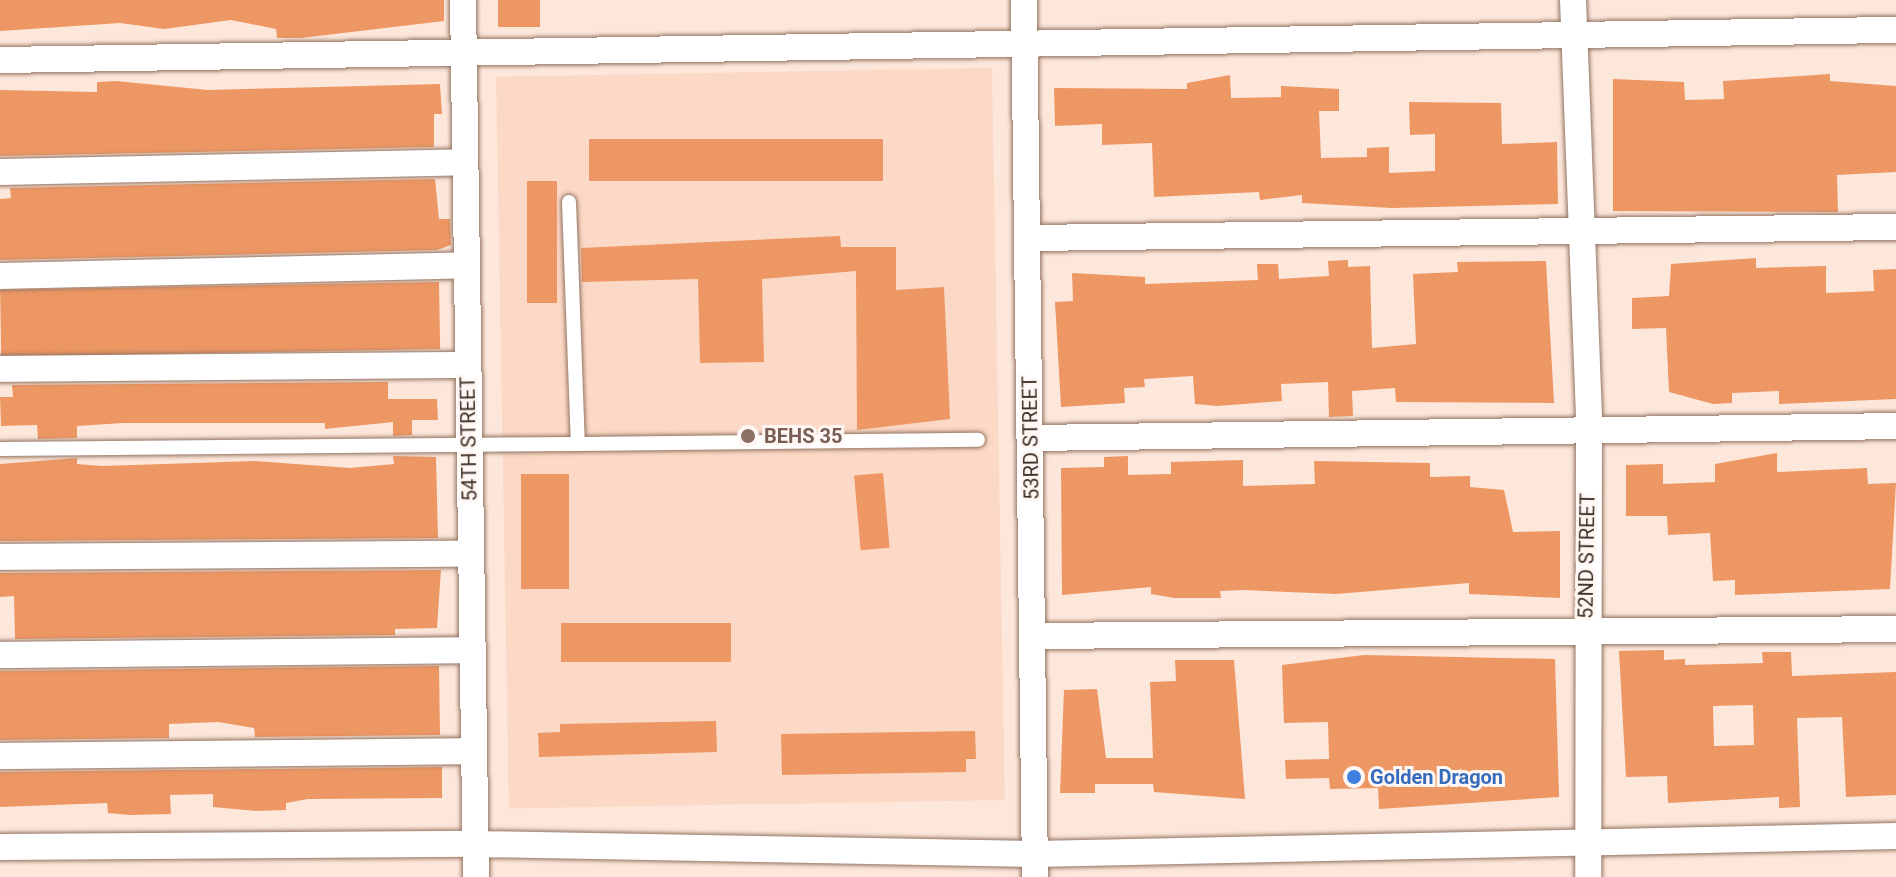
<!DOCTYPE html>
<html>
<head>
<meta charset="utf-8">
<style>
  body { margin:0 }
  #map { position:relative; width:1896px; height:877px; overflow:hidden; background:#fde7db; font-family:Roboto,sans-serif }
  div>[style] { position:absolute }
  .built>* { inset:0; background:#fcd9c6; transform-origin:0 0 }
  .building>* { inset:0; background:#ed9764; transform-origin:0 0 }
  .roads { filter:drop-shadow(0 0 2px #937361) drop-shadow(0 0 2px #937361) }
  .lane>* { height:14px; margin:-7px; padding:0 7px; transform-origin:7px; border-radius:7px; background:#fff }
  .street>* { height:26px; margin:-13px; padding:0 13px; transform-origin:13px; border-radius:13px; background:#fff }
  .dots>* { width:22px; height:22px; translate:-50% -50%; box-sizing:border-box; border:4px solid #fff7f3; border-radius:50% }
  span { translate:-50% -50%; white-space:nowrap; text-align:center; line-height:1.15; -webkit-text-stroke:6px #fff7f3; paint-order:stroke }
  .education-label { font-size:20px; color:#785e54; font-weight:700 }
  .left { translate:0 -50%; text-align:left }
  .street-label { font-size:20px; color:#3c2f27 }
  .shop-label { font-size:20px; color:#366cbe; font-weight:700 }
</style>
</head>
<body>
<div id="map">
  <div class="built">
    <i style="left:992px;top:68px;width:732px;height:496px;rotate:89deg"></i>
  </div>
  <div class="building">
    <i style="clip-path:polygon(0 0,444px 0,444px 21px,301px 38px,277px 38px,276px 29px,231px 20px,164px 29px,120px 23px,0 31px)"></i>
    <i style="left:498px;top:0;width:42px;height:27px"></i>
    <i style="clip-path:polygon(1830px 74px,1830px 81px,1896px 86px,1896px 172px,1837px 175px,1838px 212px,1613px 211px,1613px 79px,1684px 82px,1685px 100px,1724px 99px,1723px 81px)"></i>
    <i style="clip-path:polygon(1230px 75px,1231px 98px,1281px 97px,1281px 86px,1339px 89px,1339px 111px,1319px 111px,1321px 158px,1367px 157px,1367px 148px,1389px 147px,1389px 173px,1435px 171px,1435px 134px,1410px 135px,1409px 102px,1501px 103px,1502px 144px,1557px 142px,1558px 204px,1392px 208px,1302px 203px,1302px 195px,1260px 200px,1259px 192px,1154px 197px,1152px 143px,1102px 145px,1102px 124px,1055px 126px,1054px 88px,1187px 89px,1187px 83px)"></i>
    <i style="clip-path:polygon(116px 81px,208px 90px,440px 84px,442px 114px,434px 114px,434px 147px,0 156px,0 90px,97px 92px,97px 82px)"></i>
    <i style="left:883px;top:139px;width:42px;height:294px;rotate:90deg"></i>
    <i style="clip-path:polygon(435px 179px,439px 219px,450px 219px,451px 245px,437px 250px,0 260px,0 199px,11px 198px,10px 188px)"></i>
    <i style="left:557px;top:181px;width:122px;height:30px;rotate:90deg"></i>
    <i style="clip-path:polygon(840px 236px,841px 247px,896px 247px,896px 290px,944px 287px,950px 419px,857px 430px,856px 271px,762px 279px,764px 362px,700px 363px,698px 279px,582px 282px,581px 248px)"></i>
    <i style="clip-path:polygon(1756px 258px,1756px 268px,1826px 266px,1826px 293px,1874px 291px,1873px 270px,1896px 269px,1896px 399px,1779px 404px,1779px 391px,1732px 393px,1732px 403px,1713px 404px,1669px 392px,1666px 328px,1632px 329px,1632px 298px,1669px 296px,1671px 264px)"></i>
    <i style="clip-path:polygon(1348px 260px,1348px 267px,1370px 266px,1372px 348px,1416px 344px,1413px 274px,1458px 272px,1457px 262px,1546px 261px,1554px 403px,1396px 402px,1395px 388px,1352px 391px,1353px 416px,1329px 417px,1328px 382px,1281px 384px,1282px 401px,1217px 406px,1195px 404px,1193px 376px,1144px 379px,1145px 387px,1124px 388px,1125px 403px,1061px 407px,1055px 302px,1073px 301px,1072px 273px,1145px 277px,1145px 284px,1258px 280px,1257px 264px,1278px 264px,1279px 279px,1329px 276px,1328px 261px)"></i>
    <i style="left:439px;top:282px;width:67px;height:439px;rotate:89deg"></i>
    <i style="clip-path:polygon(388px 382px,388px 399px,437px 399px,438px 420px,412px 420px,412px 435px,393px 436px,393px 422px,325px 429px,325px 423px,123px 423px,77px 426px,77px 438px,38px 439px,37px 425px,1px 426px,0 397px,13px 397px,12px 385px)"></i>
    <i style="clip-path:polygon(1777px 453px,1777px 472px,1867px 468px,1868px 484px,1896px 483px,1890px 589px,1735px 595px,1735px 580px,1713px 581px,1710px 533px,1668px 535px,1667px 516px,1626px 516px,1626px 465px,1663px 464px,1663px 484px,1715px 482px,1715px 464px)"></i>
    <i style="clip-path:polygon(393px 456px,436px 457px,438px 538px,0 541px,0 464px,77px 458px,77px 464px,102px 466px,255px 461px,350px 468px,394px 464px)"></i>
    <i style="clip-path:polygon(1128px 456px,1128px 475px,1171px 474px,1171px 462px,1243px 460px,1243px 486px,1315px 484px,1314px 461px,1430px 463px,1430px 477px,1470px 476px,1470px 487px,1504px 490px,1513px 532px,1560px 531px,1560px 598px,1469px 594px,1469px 583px,1336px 594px,1243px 590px,1220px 591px,1221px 598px,1174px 598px,1151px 594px,1151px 587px,1062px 595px,1061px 468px,1104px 467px,1104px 457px)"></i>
    <i style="left:883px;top:473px;width:75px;height:29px;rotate:85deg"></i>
    <i style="left:521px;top:474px;width:48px;height:115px"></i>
    <i style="clip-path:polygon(441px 570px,437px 628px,395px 629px,395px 635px,15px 639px,14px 596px,0 597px,0 573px)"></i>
    <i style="left:561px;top:623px;width:170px;height:39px"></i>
    <i style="clip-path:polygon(evenodd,1664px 650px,1664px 660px,1685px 659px,1685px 665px,1763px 663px,1762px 652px,1791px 652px,1792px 676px,1896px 672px,1896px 795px,1846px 797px,1842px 717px,1797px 718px,1800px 807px,1779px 808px,1779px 797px,1668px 803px,1667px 776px,1626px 777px,1619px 651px,1664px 650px,1753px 705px,1754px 745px,1714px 746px,1713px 706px,1753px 705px)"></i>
    <i style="clip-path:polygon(1364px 655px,1555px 659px,1559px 797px,1379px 809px,1378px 788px,1330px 789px,1329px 778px,1286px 779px,1285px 760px,1329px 759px,1328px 722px,1284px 723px,1282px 665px)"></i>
    <i style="clip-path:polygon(1175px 660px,1234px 660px,1245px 799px,1154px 792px,1153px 784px,1095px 784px,1095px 793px,1060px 793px,1064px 690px,1097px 689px,1106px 758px,1153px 758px,1150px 682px,1176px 681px)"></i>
    <i style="clip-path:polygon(439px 666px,440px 735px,255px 737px,254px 728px,218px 722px,169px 724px,169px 738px,0 740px,0 671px)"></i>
    <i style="clip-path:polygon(716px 721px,717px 752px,539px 757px,538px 733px,560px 732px,560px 724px)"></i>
    <i style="clip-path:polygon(975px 731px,976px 759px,966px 759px,966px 772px,782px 775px,781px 734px)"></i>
    <i style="clip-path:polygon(442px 767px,442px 798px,308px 799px,286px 803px,286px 810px,257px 811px,213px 807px,213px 794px,170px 795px,171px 814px,130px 815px,108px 813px,107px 803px,0 807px,0 772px)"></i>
  </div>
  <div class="roads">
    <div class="lane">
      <i style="left:569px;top:202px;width:242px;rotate:87.9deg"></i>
      <i style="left:578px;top:444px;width:400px;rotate:-0.6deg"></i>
      <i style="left:0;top:449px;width:578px;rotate:-0.5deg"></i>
    </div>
    <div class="street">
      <i style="left:463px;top:0;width:877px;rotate:89.15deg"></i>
      <i style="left:1024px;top:0;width:877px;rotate:89.28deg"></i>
      <i style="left:1573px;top:0;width:426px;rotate:87.8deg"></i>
      <i style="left:1589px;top:426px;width:451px;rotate:90.1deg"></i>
      <i style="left:0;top:60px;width:1896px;rotate:-0.91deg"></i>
      <i style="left:0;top:172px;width:465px;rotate:-1.2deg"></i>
      <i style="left:1029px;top:238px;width:867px;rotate:-0.73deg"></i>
      <i style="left:0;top:276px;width:467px;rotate:-1.3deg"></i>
      <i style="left:0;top:369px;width:468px;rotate:-0.5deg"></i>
      <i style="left:1031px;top:438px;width:865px;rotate:-0.79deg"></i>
      <i style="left:0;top:557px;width:471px;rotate:-0.4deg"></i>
      <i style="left:1033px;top:636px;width:863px;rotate:-0.46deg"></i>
      <i style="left:0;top:655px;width:473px;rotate:-0.6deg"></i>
      <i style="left:0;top:756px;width:474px;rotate:-0.6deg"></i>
      <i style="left:0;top:847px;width:476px;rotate:-0.4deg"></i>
      <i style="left:476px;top:844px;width:559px;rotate:1.02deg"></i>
      <i style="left:1035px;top:854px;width:861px;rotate:-1.2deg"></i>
    </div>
  </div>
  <div class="dots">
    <i style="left:748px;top:436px;background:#8d6e63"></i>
    <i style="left:1354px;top:777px;background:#3f7fe0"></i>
  </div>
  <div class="education-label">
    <span class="left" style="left:764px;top:436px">BEHS 35</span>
  </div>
  <div class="street-label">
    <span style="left:1031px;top:438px;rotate:-91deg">53RD STREET</span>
    <span style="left:469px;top:439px;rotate:-91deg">54TH STREET</span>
    <span style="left:1587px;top:556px;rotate:-89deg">52ND STREET</span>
  </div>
  <div class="shop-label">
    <span class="left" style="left:1370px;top:777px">Golden Dragon</span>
  </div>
</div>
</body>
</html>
